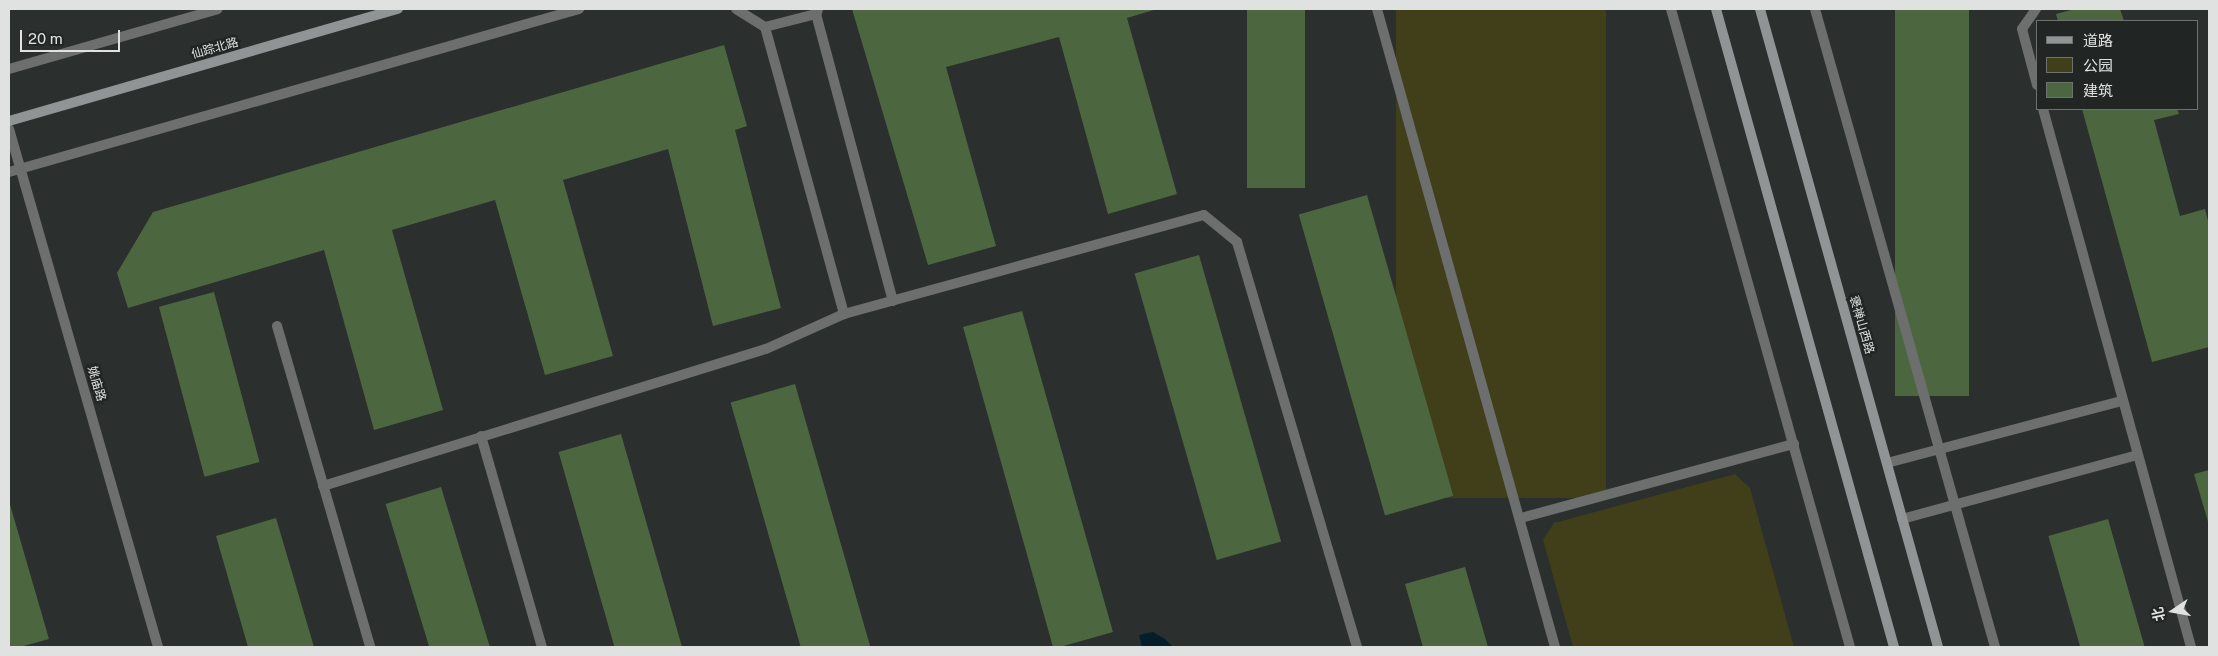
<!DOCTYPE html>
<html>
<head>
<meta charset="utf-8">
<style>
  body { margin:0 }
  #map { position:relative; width:2218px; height:656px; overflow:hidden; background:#2b2f2e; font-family:"Public Sans","Noto Sans SC",sans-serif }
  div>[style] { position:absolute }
  .green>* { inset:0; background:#413e1a; transform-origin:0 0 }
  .water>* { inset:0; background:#041f2b }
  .building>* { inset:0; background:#4c6740; transform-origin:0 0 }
  .service>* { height:10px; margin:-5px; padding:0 5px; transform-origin:5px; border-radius:5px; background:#6d6f6f }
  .minor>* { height:10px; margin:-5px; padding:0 5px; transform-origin:5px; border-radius:5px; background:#6d6f6f }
  .tertiary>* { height:10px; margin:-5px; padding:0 5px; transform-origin:5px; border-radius:5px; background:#6d6f6f }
  .secondary>* { height:10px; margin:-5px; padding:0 5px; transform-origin:5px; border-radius:5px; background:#909494 }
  span { translate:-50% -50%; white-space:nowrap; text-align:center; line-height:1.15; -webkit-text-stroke:4.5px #212624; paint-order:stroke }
  .street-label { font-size:12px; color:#dfe2e1 }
  .frame { position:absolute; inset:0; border:10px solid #dfe2e1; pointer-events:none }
  .legend { position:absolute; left:2036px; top:20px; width:162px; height:90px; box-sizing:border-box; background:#212624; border:1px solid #6d7170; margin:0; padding:6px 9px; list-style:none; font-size:15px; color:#dfe2e1 }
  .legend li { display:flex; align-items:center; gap:10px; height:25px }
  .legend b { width:25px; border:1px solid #6d7170 }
  .north { position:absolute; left:2148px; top:586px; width:50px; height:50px; -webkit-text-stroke:4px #212624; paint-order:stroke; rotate:258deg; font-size:14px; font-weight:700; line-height:20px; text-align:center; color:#dfe2e1 }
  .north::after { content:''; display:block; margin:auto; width:18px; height:22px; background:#dfe2e1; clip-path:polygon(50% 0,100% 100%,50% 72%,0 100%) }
  .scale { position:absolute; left:20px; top:30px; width:100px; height:22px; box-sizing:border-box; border:2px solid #dfe2e1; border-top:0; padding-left:6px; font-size:15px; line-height:18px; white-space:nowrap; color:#dfe2e1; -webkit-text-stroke:4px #212624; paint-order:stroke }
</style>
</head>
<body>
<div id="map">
  <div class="green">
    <i style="left:1396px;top:9px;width:210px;height:489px"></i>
    <i style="clip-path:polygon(1735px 474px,1750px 488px,1794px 647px,1573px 647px,1543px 540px,1554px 523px)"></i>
  </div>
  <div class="water">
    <i style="clip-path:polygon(1153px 632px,1165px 639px,1173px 647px,1142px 647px,1139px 635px)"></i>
  </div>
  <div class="building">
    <i style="clip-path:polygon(852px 9px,1157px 9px,1127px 18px,1177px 194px,1108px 214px,1059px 37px,946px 67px,996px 246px,928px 265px)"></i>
    <i style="left:1247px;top:9px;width:58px;height:179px"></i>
    <i style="left:1895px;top:9px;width:74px;height:387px"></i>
    <i style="clip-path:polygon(2075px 9px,2120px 9px,2124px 21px,2058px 21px,2056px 14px)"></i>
    <i style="clip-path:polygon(724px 45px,747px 126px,735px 130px,781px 308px,713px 326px,668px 149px,563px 180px,613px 356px,545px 375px,495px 200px,392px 230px,443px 410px,374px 430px,324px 250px,128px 308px,117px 273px,153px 212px)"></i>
    <i style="clip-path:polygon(2082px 109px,2177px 109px,2179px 114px,2154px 120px,2180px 216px,2205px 209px,2209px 225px,2209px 347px,2152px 362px)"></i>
    <i style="left:1367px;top:195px;width:313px;height:71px;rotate:74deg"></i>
    <i style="left:1199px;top:255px;width:298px;height:67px;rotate:74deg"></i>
    <i style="left:214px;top:292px;width:176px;height:57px;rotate:75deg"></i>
    <i style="clip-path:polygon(1022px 311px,1113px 632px,1060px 647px,1053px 647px,963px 327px)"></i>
    <i style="left:795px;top:384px;width:273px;height:67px;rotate:74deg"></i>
    <i style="left:621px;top:434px;width:222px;height:65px;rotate:74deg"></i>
    <i style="clip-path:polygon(2209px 470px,2209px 525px,2194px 474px)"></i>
    <i style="left:441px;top:487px;width:167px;height:58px;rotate:73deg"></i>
    <i style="clip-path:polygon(9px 501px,49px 639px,20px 647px,9px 647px)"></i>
    <i style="clip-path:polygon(276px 518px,314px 647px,248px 647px,216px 536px)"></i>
    <i style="left:2108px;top:519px;width:133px;height:62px;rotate:74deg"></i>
    <i style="clip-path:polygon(1465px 567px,1488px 647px,1423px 647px,1405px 584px)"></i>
  </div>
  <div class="service">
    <i style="left:736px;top:9px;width:34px;rotate:32deg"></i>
    <i style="left:765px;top:27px;width:53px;rotate:-14.3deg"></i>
    <i style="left:816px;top:14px;width:4px;rotate:-63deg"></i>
    <i style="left:816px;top:14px;width:297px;rotate:75deg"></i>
    <i style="left:765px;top:27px;width:298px;rotate:74.6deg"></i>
    <i style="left:277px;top:326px;width:334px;rotate:73.8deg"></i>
    <i style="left:481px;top:436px;width:220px;rotate:73.9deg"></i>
    <i style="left:323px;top:486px;width:464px;rotate:-17.2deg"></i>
    <i style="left:766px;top:349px;width:85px;rotate:-24.2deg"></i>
    <i style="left:844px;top:314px;width:373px;rotate:-15.4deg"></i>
    <i style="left:1204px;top:215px;width:43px;rotate:39.3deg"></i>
    <i style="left:1237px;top:242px;width:422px;rotate:73.5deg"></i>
  </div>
  <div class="minor">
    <i style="left:1377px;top:9px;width:662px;rotate:74.41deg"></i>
    <i style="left:1671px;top:9px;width:663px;rotate:74.33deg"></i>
    <i style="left:1815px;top:9px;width:663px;rotate:74.24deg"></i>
    <i style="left:2036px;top:9px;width:24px;rotate:125deg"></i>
    <i style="left:2022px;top:29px;width:58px;rotate:75deg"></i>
    <i style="left:9px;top:69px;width:217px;rotate:-16deg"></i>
    <i style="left:2043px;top:109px;width:558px;rotate:74.62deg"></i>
    <i style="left:9px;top:172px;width:593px;rotate:-15.96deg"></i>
    <i style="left:1887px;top:463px;width:243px;rotate:-14.8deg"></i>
    <i style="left:1521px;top:518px;width:283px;rotate:-15.2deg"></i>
    <i style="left:1902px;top:519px;width:244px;rotate:-15.2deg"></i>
  </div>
  <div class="tertiary">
    <i style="left:9px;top:129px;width:539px;rotate:73.95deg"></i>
  </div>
  <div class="secondary">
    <i style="left:1716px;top:9px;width:662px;rotate:74.41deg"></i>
    <i style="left:1760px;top:9px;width:662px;rotate:74.41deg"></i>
    <i style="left:9px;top:121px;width:405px;rotate:-16.1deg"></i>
  </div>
  <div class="street-label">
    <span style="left:215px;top:49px;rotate:-16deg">仙踪北路</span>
    <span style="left:1861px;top:325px;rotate:74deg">褒禅山西路</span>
    <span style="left:96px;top:384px;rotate:74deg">姚庙路</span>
  </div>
  <div class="frame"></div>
  <ul class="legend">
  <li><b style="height:6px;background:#909494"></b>道路</li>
  <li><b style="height:14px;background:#413e1a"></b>公园</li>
  <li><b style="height:14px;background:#4c6740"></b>建筑</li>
  </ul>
  <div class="north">北</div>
  <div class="scale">20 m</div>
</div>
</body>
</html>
